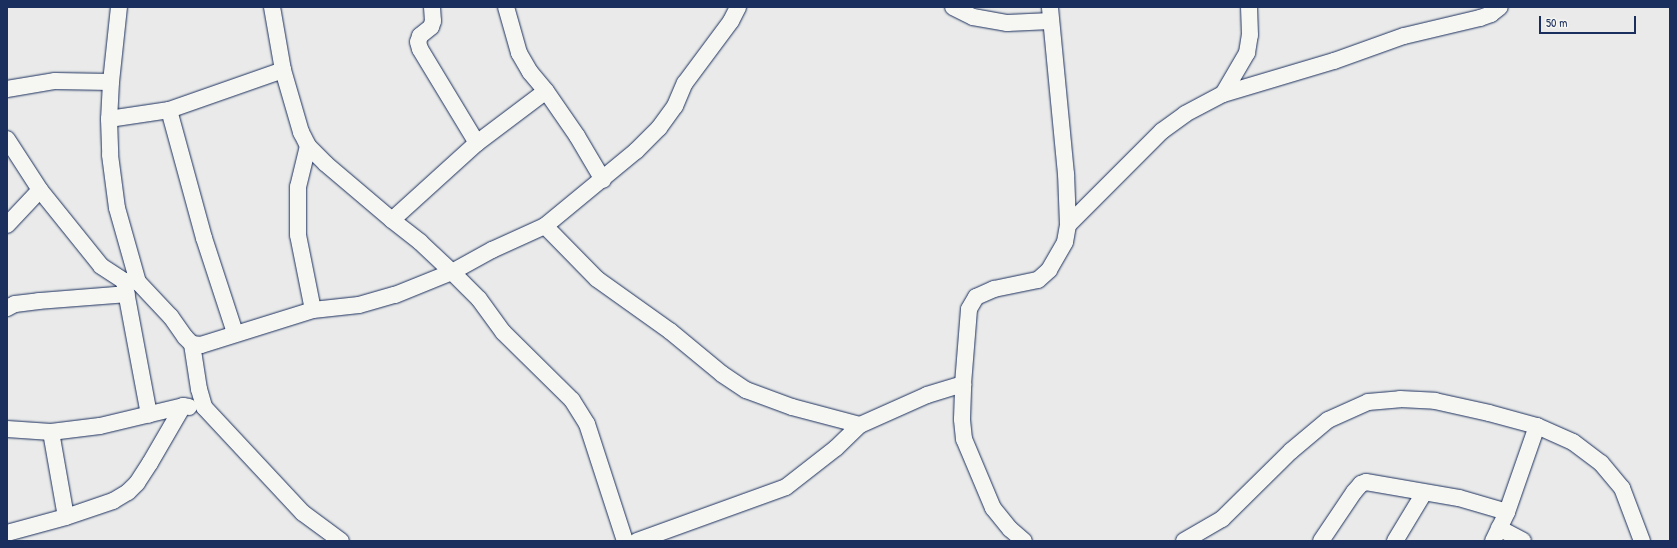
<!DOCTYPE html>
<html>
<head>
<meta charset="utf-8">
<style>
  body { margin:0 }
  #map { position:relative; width:1677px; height:548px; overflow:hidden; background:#e9eae9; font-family:"Patrick Hand",sans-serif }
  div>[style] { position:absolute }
  .roads { filter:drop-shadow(0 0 1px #1b2f5e) drop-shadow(0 0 1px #1b2f5e) }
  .minor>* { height:16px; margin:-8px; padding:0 8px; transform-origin:8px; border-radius:8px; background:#f6f6f2 }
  span { translate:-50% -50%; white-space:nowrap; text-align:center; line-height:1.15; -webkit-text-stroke:3px #f6f6f2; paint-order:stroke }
  .frame { position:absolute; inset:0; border:8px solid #1b2f5e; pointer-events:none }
  .scale { position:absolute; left:1539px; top:16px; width:97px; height:18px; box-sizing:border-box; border:2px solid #1b2f5e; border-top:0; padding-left:5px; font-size:12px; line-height:14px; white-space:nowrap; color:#1b2f5e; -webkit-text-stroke:3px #f6f6f2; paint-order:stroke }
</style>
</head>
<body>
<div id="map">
  <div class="roads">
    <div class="minor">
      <i style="left:119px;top:7px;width:75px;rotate:96.1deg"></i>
      <i style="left:111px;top:82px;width:37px;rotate:93deg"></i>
      <i style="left:109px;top:119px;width:36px;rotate:88deg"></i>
      <i style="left:110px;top:155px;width:53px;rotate:82.5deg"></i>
      <i style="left:117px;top:208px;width:77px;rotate:74.2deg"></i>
      <i style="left:138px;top:282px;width:48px;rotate:46.7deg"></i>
      <i style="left:171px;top:317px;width:24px;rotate:55deg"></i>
      <i style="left:185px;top:337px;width:10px;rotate:45deg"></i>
      <i style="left:192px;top:344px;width:9px;rotate:6deg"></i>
      <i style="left:201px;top:345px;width:117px;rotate:-17.4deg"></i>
      <i style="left:313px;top:310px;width:46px;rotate:-6.2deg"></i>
      <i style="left:359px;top:305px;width:37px;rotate:-16deg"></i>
      <i style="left:395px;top:295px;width:61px;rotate:-22deg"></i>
      <i style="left:452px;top:272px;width:46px;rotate:-28.8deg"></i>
      <i style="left:492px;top:250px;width:58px;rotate:-24.4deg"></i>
      <i style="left:545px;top:226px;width:118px;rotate:-39.5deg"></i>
      <i style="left:636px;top:151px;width:33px;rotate:-45deg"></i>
      <i style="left:659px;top:128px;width:27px;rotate:-54deg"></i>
      <i style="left:675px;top:106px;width:25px;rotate:-67deg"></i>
      <i style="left:685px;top:83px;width:77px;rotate:-53.4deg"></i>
      <i style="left:731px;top:21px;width:16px;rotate:-63deg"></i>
      <i style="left:272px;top:7px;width:64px;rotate:80.1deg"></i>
      <i style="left:283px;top:70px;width:65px;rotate:73.8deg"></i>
      <i style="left:301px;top:132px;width:16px;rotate:63deg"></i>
      <i style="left:308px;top:146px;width:25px;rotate:45deg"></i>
      <i style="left:326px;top:164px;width:87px;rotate:40.3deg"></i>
      <i style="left:392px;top:220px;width:36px;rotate:38deg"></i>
      <i style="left:420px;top:242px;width:44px;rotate:43.2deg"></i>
      <i style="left:452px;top:272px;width:38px;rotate:45deg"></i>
      <i style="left:479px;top:299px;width:41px;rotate:54deg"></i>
      <i style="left:503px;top:332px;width:97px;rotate:44.6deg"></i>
      <i style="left:572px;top:400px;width:28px;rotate:58deg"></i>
      <i style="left:587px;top:424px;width:123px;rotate:72deg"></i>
      <i style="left:432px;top:7px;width:14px;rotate:86deg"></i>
      <i style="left:433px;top:21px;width:6px;rotate:108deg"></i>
      <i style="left:431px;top:27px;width:14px;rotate:141deg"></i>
      <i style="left:420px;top:36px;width:6px;rotate:108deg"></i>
      <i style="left:418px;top:42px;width:7px;rotate:74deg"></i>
      <i style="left:420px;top:49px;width:110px;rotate:58.8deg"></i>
      <i style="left:506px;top:7px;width:48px;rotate:74.2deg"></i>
      <i style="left:519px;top:53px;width:22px;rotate:60deg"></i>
      <i style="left:530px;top:72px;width:25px;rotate:50deg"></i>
      <i style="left:546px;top:91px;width:55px;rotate:55.4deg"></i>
      <i style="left:577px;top:136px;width:51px;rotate:59.4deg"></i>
      <i style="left:953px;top:7px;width:22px;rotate:27deg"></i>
      <i style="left:973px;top:17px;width:35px;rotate:10deg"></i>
      <i style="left:1007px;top:23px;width:44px;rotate:-2.6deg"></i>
      <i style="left:7px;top:89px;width:49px;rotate:-9.5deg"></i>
      <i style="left:55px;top:81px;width:56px;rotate:1deg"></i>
      <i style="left:1223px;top:94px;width:48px;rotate:-59.7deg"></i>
      <i style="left:1247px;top:53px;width:18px;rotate:-81deg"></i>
      <i style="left:1250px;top:35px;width:28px;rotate:-92deg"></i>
      <i style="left:169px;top:110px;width:133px;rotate:74.7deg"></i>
      <i style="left:204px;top:238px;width:100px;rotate:71.9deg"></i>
      <i style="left:109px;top:119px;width:61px;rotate:-8.5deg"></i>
      <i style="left:169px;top:110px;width:121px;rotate:-19.3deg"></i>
      <i style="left:7px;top:139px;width:61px;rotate:57.1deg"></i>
      <i style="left:40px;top:190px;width:97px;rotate:51.2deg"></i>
      <i style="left:101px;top:266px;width:27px;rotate:33deg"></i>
      <i style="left:124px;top:281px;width:14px;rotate:4deg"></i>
      <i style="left:308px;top:146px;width:42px;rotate:103.7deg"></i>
      <i style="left:298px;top:187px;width:48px;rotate:90deg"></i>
      <i style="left:298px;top:235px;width:76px;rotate:78.7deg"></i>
      <i style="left:392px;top:220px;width:115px;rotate:-42.2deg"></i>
      <i style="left:477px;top:143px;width:86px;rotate:-37deg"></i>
      <i style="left:7px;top:225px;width:48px;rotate:-46.7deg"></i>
      <i style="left:1068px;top:225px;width:133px;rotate:-45deg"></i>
      <i style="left:1162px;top:131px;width:29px;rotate:-36deg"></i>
      <i style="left:1185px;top:114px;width:43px;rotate:-27.8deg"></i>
      <i style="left:1223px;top:94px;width:116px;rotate:-16.6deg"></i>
      <i style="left:1334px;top:61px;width:74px;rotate:-19.7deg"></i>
      <i style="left:1404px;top:36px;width:78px;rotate:-13.3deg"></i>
      <i style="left:1480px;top:18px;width:12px;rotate:-20deg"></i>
      <i style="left:1491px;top:14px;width:11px;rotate:-38deg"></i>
      <i style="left:545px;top:226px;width:74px;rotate:45.5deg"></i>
      <i style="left:597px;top:279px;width:90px;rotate:35.5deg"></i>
      <i style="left:670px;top:331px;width:67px;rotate:39.6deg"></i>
      <i style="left:722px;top:374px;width:29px;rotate:34deg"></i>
      <i style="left:746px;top:390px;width:49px;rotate:20.3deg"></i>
      <i style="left:792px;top:407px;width:70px;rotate:14.8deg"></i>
      <i style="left:124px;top:281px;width:136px;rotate:79.4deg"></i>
      <i style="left:7px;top:308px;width:9px;rotate:-27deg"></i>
      <i style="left:15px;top:304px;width:24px;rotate:-7deg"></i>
      <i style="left:39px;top:301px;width:88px;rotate:-4.5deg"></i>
      <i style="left:192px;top:344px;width:46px;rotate:81.2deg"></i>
      <i style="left:199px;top:389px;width:19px;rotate:74deg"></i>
      <i style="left:204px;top:407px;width:145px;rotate:47deg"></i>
      <i style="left:303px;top:513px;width:47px;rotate:36.4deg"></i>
      <i style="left:7px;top:429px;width:44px;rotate:3.9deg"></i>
      <i style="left:51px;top:432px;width:49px;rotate:-7deg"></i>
      <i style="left:100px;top:426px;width:85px;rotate:-13.5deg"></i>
      <i style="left:183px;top:406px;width:6px;rotate:9deg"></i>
      <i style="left:51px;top:432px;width:86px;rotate:80deg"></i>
      <i style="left:1499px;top:528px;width:27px;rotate:28deg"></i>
      <i style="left:7px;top:533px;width:61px;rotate:-15.2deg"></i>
      <i style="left:66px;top:517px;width:50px;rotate:-18.8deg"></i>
      <i style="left:113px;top:501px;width:17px;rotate:-31deg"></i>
      <i style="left:128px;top:492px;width:13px;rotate:-45deg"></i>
      <i style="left:137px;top:483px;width:24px;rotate:-57deg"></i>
      <i style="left:150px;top:463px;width:66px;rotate:-59.9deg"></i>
      <i style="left:637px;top:541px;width:158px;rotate:-19.9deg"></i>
      <i style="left:786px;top:487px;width:63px;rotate:-38deg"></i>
      <i style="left:836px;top:448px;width:33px;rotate:-44deg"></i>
      <i style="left:860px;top:425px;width:73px;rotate:-24.1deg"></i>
      <i style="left:927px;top:395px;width:38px;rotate:-17deg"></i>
      <i style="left:1024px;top:541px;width:18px;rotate:-139deg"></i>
      <i style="left:1010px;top:529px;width:27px;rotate:-129deg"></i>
      <i style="left:993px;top:508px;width:75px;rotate:-112.8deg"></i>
      <i style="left:964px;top:439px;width:20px;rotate:-96deg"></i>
      <i style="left:962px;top:419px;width:35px;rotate:-88deg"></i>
      <i style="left:963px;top:384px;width:75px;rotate:-85.4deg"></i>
      <i style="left:969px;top:309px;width:14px;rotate:-60deg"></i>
      <i style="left:976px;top:297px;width:20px;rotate:-24deg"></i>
      <i style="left:994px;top:289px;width:45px;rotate:-11.6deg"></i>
      <i style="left:1038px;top:280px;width:15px;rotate:-42deg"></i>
      <i style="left:1049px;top:270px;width:32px;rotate:-60deg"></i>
      <i style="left:1065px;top:242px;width:17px;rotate:-80deg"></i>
      <i style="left:1068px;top:225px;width:51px;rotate:-92.2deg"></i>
      <i style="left:1066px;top:174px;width:168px;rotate:-95.5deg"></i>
      <i style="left:1184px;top:541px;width:44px;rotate:-30.1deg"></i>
      <i style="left:1222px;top:519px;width:97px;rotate:-44.6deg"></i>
      <i style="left:1291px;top:451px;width:48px;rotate:-40deg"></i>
      <i style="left:1328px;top:420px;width:44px;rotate:-24.2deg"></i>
      <i style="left:1368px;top:402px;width:32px;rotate:-5deg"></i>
      <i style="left:1400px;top:399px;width:35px;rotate:3deg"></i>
      <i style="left:1435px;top:401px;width:55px;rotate:12.5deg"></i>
      <i style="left:1489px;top:413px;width:50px;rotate:15.2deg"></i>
      <i style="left:1537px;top:426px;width:39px;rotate:24deg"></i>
      <i style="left:1573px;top:442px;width:35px;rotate:37deg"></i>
      <i style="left:1601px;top:463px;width:33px;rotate:50deg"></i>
      <i style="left:1622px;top:488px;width:57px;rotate:69.3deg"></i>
      <i style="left:1321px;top:541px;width:59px;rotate:-56deg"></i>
      <i style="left:1354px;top:492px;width:11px;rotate:-49deg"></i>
      <i style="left:1361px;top:484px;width:5px;rotate:-22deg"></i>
      <i style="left:1366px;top:482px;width:94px;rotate:9.8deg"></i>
      <i style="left:1459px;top:498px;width:50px;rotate:16.3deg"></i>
      <i style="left:1395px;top:541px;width:56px;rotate:-58.9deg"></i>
      <i style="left:1493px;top:541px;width:32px;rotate:-64deg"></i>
      <i style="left:1507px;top:512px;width:91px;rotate:-70.8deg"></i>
    </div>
  </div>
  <div class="frame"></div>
  <div class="scale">50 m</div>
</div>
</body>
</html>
